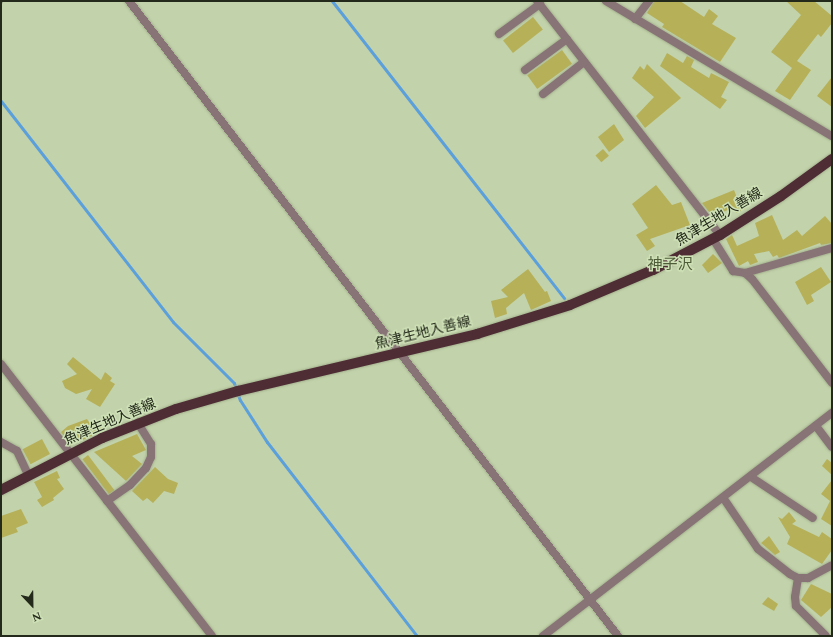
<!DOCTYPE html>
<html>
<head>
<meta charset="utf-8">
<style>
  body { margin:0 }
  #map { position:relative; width:833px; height:637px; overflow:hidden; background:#c2d2aa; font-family:Spectral,"Noto Sans JP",serif }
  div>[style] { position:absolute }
  .stream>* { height:3px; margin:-1.5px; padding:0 1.5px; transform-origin:1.5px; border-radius:1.5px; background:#5ca0db }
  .building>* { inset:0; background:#b6b159; transform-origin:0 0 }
  .roads { filter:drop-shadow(0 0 1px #a2b08d) drop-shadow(0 0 1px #a2b08d) }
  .street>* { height:8px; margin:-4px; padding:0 4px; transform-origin:4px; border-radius:4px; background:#887377 }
  .primary>* { height:10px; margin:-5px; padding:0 5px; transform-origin:5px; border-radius:5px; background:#4e2d34 }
  .rail>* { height:3px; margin-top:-1.5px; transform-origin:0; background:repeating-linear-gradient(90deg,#717c61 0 2px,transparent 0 6px) }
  span { translate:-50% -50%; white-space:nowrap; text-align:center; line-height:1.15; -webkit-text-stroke:3px #cee0b6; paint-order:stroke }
  .street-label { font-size:14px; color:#242a1b }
  .neighbourhood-label { font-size:15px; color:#4e5c38 }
  .frame { position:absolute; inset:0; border:2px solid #242a1b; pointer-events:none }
  .north { position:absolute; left:12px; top:585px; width:40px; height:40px; -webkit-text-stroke:3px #cee0b6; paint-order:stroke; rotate:158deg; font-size:11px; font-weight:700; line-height:16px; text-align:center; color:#242a1b }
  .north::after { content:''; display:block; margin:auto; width:14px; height:18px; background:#242a1b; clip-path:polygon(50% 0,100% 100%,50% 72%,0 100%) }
</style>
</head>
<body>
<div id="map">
  <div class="stream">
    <i style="left:332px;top:1px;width:377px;rotate:52deg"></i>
    <i style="left:1px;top:101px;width:280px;rotate:52.1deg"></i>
    <i style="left:173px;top:322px;width:86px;rotate:45deg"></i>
    <i style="left:234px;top:383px;width:18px;rotate:71deg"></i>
    <i style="left:240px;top:400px;width:50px;rotate:57.3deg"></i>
    <i style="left:267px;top:442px;width:245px;rotate:52.3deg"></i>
  </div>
  <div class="building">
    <i style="clip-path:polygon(654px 1px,680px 1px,704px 17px,709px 9px,718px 16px,712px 24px,736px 38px,720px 62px,662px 27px,664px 24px,647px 13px)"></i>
    <i style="clip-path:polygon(786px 1px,814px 1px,832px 16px,832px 23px,821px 37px,818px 34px,797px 61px,811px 70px,790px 100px,775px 91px,792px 68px,771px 52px,801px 15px)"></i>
    <i style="left:533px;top:17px;width:16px;height:38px;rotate:52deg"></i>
    <i style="left:562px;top:50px;width:17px;height:43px;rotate:54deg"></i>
    <i style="clip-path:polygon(667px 53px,683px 63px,687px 56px,694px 60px,691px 67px,709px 78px,711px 73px,729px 82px,721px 97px,727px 100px,720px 109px,660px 66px)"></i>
    <i style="clip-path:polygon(647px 64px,681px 98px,645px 128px,636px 116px,654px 97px,632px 78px,640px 66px,644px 70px)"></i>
    <i style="clip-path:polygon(832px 77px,832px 107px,817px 96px)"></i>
    <i style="clip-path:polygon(614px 124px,624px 140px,609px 152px,598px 137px)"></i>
    <i style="left:603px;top:149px;width:9px;height:10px;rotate:49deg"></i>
    <i style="clip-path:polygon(656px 185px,672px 205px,681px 202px,690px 225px,650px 239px,655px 246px,647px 251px,636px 235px,648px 228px,632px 204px)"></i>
    <i style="clip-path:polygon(734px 190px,739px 203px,742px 202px,745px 209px,736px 213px,734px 207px,713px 217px,702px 203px)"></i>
    <i style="clip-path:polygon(772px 215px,783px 240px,797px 230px,802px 236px,825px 216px,832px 224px,832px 243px,821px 245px,820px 243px,779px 258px,777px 255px,773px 257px,769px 251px,754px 254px,758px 262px,750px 265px,748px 261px,739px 266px,726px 239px,732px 235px,737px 246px,759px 236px,755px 223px)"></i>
    <i style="clip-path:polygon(713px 254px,722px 263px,708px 273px,702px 265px)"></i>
    <i style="clip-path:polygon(821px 267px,831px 282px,811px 295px,814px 301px,807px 305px,795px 282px)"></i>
    <i style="clip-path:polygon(528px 269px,545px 292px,547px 291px,551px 301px,531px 310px,524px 293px,506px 308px,507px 314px,495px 318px,491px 301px,508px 297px,501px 290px)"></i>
    <i style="clip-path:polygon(73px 357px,101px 380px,105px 372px,112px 378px,110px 381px,115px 384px,100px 407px,86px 399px,92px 389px,76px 394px,65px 388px,62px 381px,77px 374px,67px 364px)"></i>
    <i style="clip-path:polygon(87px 419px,91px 425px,99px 422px,102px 431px,83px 440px,81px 436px,71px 446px,61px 432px,68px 426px)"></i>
    <i style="clip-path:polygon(137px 434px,146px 450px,132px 456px,142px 464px,126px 481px,94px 452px)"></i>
    <i style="left:42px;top:439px;width:17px;height:22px;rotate:62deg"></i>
    <i style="left:88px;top:455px;width:44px;height:7px;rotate:53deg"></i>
    <i style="clip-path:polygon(827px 459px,832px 463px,832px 475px,822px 466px)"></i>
    <i style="clip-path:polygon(155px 467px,168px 479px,178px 483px,174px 494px,164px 491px,153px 503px,147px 498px,143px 501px,132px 491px)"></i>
    <i style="clip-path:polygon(57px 471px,60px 478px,57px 479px,64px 489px,53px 498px,54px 500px,42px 507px,37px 500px,42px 497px,34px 482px)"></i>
    <i style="clip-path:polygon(832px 480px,832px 526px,821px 519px,830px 501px,821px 494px)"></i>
    <i style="clip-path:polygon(21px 509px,28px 523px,16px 528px,18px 532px,1px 538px,1px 516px)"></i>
    <i style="clip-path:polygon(789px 512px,796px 521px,792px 524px,819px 537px,822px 532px,832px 539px,832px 550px,822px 564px,787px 544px,790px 537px,778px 517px,782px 519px)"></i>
    <i style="clip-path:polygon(769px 536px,780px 552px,775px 555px,761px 543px)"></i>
    <i style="clip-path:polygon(811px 584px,832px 594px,832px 607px,821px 617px,801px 600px)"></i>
    <i style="clip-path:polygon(768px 597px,778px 604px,774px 611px,762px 604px)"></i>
  </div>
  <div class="roads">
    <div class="street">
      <i style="left:129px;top:1px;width:801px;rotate:52.4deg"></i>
      <i style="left:537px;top:1px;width:297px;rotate:52deg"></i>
      <i style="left:606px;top:1px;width:263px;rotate:30.9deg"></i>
      <i style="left:635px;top:19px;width:23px;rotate:-52deg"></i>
      <i style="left:499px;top:34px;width:51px;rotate:-36.2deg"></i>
      <i style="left:525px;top:70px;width:52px;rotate:-36.4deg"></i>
      <i style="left:543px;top:94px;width:52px;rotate:-38deg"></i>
      <i style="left:713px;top:239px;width:38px;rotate:58deg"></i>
      <i style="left:733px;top:271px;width:12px;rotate:9deg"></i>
      <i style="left:745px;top:273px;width:9px;rotate:41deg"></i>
      <i style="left:752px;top:279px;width:131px;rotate:52.4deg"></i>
      <i style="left:745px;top:273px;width:91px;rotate:-16deg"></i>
      <i style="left:1px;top:364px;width:344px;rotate:52.2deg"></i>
      <i style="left:816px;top:426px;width:26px;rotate:53deg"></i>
      <i style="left:1px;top:442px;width:18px;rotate:29deg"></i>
      <i style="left:17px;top:451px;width:26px;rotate:65deg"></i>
      <i style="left:751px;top:477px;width:74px;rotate:33.5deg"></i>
      <i style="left:724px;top:499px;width:60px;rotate:55.8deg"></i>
      <i style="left:758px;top:549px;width:41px;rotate:38deg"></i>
      <i style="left:790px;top:574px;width:9px;rotate:27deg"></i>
      <i style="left:798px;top:578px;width:10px"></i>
      <i style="left:808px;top:578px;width:27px;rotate:-28deg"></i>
      <i style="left:107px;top:501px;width:28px;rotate:-35deg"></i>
      <i style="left:130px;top:485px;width:23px;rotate:-47deg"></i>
      <i style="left:146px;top:468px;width:12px;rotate:-66deg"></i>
      <i style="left:151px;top:457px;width:13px;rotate:-90deg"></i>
      <i style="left:151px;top:444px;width:25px;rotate:-122deg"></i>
      <i style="left:798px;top:578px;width:19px;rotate:99deg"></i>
      <i style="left:795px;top:597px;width:9px;rotate:84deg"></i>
      <i style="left:796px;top:606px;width:42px;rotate:45deg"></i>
      <i style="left:543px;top:636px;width:365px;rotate:-37.7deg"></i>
    </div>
    <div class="primary">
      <i style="left:1px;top:490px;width:114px;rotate:-27.2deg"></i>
      <i style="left:102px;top:438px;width:79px;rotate:-21.4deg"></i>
      <i style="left:176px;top:409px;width:65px;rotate:-16.2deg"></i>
      <i style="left:238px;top:391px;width:246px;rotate:-13.4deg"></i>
      <i style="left:477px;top:334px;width:97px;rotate:-17.3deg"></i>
      <i style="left:570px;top:305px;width:90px;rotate:-22.9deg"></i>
      <i style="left:653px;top:270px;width:76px;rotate:-27.6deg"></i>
      <i style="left:720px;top:235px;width:72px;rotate:-32.6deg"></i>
      <i style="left:781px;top:196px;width:63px;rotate:-36deg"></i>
    </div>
  </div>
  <div class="rail">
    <i style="left:1px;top:2px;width:1px;rotate:-45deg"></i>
  </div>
  <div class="street-label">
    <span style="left:719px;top:217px;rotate:-31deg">魚津生地入善線</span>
    <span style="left:423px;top:333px;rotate:-14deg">魚津生地入善線</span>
    <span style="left:110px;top:422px;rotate:-23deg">魚津生地入善線</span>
  </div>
  <div class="neighbourhood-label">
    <span style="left:670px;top:265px">神子沢</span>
  </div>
  <div class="frame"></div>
  <div class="north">N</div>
</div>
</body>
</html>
